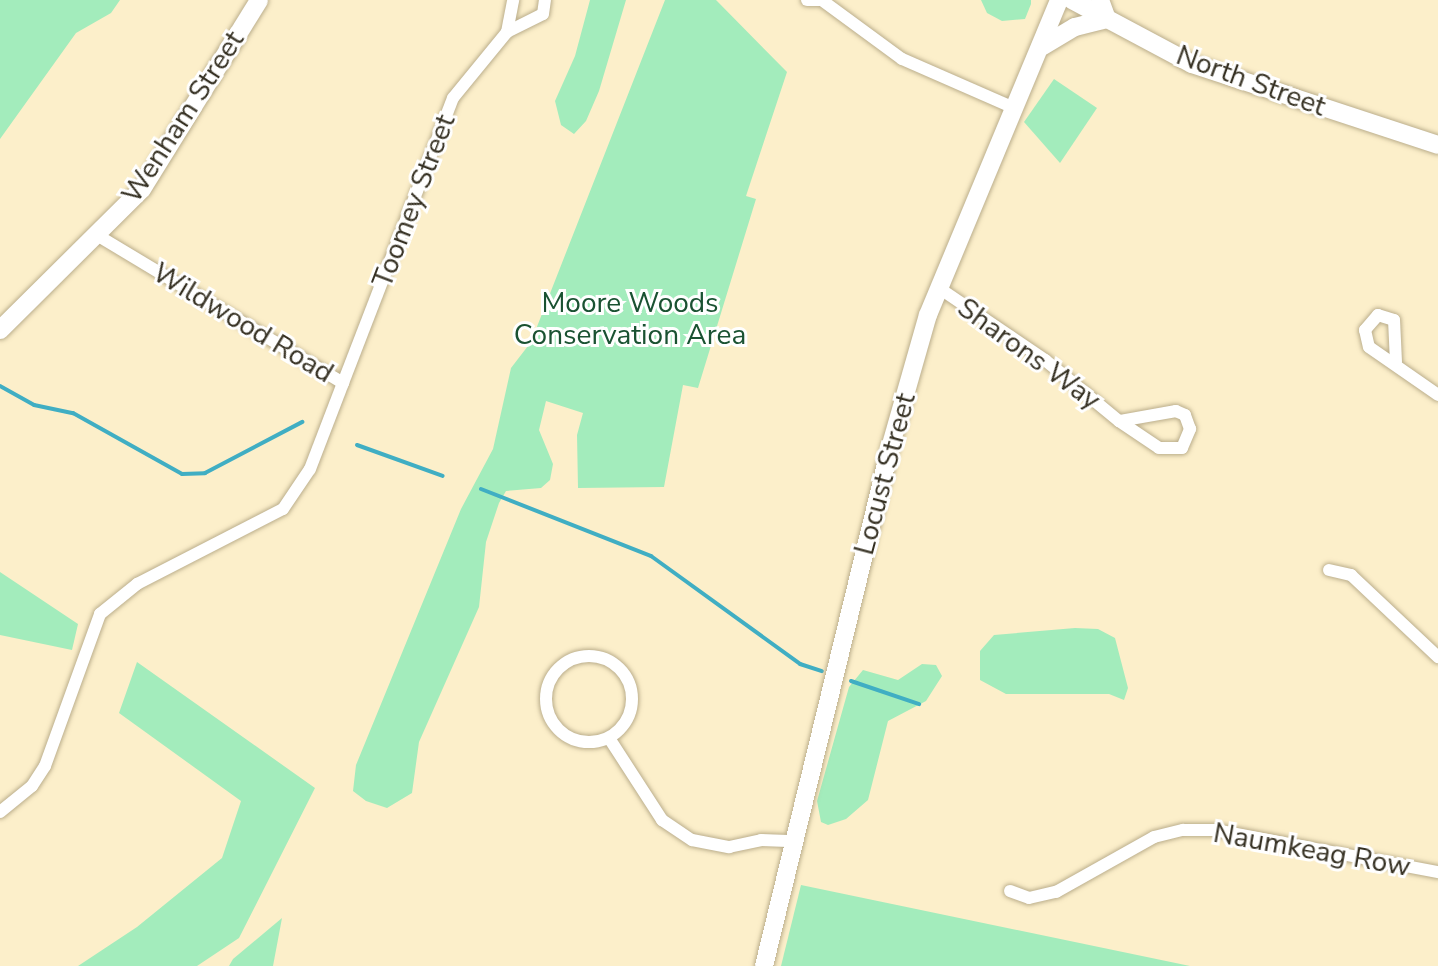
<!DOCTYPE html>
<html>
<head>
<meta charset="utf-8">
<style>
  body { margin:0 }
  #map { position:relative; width:1438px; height:966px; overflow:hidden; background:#fcefca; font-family:"Nunito Sans",sans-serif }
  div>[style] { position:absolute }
  .green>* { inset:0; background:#a3ecbc }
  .stream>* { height:4px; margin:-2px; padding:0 2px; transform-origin:2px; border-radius:2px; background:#40aec3 }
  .roads { filter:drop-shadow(0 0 2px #bbae8c) drop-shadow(0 0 2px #bbae8c) }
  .street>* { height:12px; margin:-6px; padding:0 6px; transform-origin:6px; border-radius:6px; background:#fff }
  .street>.ring { margin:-6px; padding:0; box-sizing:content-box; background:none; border:12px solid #fff; border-radius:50% }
  .secondary>* { height:18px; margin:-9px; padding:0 9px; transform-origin:9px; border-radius:9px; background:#fff }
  span { translate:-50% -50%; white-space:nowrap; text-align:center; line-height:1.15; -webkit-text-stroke:6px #fff; paint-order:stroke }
  .street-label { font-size:28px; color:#353022 }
  .park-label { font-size:28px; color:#1a5232 }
</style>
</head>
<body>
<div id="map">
  <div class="green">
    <i style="clip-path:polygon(0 0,120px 0,111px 13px,76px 33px,0 139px)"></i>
    <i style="clip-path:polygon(590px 0,626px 0,599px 91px,586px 121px,574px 134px,561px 125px,555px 101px,575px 56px)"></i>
    <i style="clip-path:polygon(665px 0,716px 0,787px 72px,746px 196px,756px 199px,698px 388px,683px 385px,664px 487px,578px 488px,577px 435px,583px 413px,546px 401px,539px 430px,553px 464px,550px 480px,541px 488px,506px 491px,499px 503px,486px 542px,479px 607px,419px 742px,412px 793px,387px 808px,366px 801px,353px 791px,356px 765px,461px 509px,493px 449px,511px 368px,531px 342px)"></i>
    <i style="clip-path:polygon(981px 0,1031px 0,1031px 4px,1025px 19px,1002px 21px,987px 13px)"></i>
    <i style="clip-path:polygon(1054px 79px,1097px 108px,1060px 163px,1024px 122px)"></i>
    <i style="clip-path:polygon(0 572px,78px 624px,72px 650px,0 635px)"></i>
    <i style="clip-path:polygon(1075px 628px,1098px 629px,1115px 638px,1128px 688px,1124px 700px,1109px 694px,1006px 694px,980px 680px,980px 651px,994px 635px)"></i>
    <i style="clip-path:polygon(137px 662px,315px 788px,239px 938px,197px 966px,78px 966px,137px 927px,222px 858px,241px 801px,119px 713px)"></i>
    <i style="clip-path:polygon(922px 664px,936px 665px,942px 676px,926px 701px,888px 721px,868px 800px,846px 819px,828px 825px,821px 822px,817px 801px,849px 687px,863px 670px,898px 680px)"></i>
    <i style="clip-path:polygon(801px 885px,1190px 966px,781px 966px)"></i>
    <i style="clip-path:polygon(282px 918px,273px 966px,229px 966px,233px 959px)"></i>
  </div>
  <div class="stream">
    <i style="left:0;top:386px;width:39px;rotate:29deg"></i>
    <i style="left:34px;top:405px;width:40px;rotate:12deg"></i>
    <i style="left:73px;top:413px;width:125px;rotate:29.2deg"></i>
    <i style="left:182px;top:474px;width:23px;rotate:-2deg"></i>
    <i style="left:205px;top:473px;width:110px;rotate:-27.7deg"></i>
    <i style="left:357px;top:445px;width:91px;rotate:19.8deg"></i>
    <i style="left:481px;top:489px;width:183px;rotate:21.5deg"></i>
    <i style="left:651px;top:556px;width:184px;rotate:35.9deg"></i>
    <i style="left:800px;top:664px;width:23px;rotate:18deg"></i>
    <i style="left:851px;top:681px;width:72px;rotate:18.7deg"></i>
  </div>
  <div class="roads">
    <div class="street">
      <i style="left:807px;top:0;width:17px"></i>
      <i style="left:823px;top:1px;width:98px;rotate:36.3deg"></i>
      <i style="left:902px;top:59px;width:122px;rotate:23.6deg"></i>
      <i style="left:507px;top:32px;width:33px;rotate:-79deg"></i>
      <i style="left:939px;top:288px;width:128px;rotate:34.2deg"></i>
      <i style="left:1045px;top:360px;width:96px;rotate:39.5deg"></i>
      <i style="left:1119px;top:421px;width:48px;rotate:34deg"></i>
      <i style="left:1159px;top:448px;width:23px"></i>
      <i style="left:1182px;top:448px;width:21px;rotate:-67deg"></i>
      <i style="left:1190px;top:429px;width:15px;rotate:-110deg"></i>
      <i style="left:1185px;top:415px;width:10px;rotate:-156deg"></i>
      <i style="left:1176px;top:411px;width:58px;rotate:170deg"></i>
      <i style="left:1396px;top:362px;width:42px;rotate:-92.7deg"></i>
      <i style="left:1394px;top:320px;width:17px;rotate:-163deg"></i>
      <i style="left:1378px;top:315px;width:20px;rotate:131deg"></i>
      <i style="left:1365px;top:330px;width:17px;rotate:77deg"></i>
      <i style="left:1369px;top:347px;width:84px;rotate:34.8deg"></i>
      <i style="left:343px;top:383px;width:305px;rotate:-68.9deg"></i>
      <i style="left:453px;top:98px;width:85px;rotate:-50.7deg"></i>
      <i style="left:507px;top:32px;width:40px;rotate:-26.6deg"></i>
      <i style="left:543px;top:14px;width:14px;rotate:-82deg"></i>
      <i style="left:1329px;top:570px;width:23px;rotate:13deg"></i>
      <i style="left:1351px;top:575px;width:120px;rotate:43.3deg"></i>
      <i class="ring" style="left:546px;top:656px;width:74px;height:74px"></i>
      <i style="left:609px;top:738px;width:98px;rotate:57.1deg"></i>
      <i style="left:662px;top:820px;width:36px;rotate:34deg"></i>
      <i style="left:692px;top:840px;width:38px;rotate:11deg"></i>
      <i style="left:729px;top:847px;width:33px;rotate:-12deg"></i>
      <i style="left:761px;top:840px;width:34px;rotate:2deg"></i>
      <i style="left:0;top:812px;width:41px;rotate:-39.1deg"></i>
      <i style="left:32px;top:786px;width:24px;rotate:-57deg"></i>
      <i style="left:45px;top:766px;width:162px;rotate:-70.1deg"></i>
      <i style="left:100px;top:614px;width:48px;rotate:-39deg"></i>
      <i style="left:137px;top:584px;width:164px;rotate:-27.2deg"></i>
      <i style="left:283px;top:509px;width:48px;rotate:-56deg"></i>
      <i style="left:310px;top:469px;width:92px;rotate:-69deg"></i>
      <i style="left:343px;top:383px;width:286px;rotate:-149deg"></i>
      <i style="left:1010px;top:891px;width:20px;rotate:20deg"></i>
      <i style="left:1029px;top:898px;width:28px;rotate:-13deg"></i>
      <i style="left:1056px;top:892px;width:112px;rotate:-29.3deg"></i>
      <i style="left:1154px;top:837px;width:30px;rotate:-14deg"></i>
      <i style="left:1183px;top:830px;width:32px"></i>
      <i style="left:1215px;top:830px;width:227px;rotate:10.7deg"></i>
    </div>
    <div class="secondary">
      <i style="left:1072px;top:0;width:136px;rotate:28.1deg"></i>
      <i style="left:1192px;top:64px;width:259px;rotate:18.2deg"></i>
      <i style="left:1043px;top:46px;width:37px;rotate:-31deg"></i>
      <i style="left:1075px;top:27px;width:33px;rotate:-14deg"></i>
      <i style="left:1107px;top:19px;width:20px;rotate:-110deg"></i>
      <i style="left:0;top:330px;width:200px;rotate:-44.8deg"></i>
      <i style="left:142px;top:189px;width:222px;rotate:-58.2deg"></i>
      <i style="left:764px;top:966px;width:533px;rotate:-76.33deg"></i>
      <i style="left:890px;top:448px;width:138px;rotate:-74.1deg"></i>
      <i style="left:928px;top:315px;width:341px;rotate:-67.4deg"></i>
    </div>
  </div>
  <div class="street-label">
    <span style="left:1251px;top:81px;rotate:20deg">North Street</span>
    <span style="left:183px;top:117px;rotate:-57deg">Wenham Street</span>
    <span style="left:414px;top:201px;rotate:-69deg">Toomey Street</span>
    <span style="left:243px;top:323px;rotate:31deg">Wildwood Road</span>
    <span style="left:1029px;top:354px;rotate:36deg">Sharons Way</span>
    <span style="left:885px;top:474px;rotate:-75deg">Locust Street</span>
    <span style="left:1312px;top:850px;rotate:10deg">Naumkeag Row</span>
  </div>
  <div class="park-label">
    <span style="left:630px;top:319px">Moore Woods<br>Conservation Area</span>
  </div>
</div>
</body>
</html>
